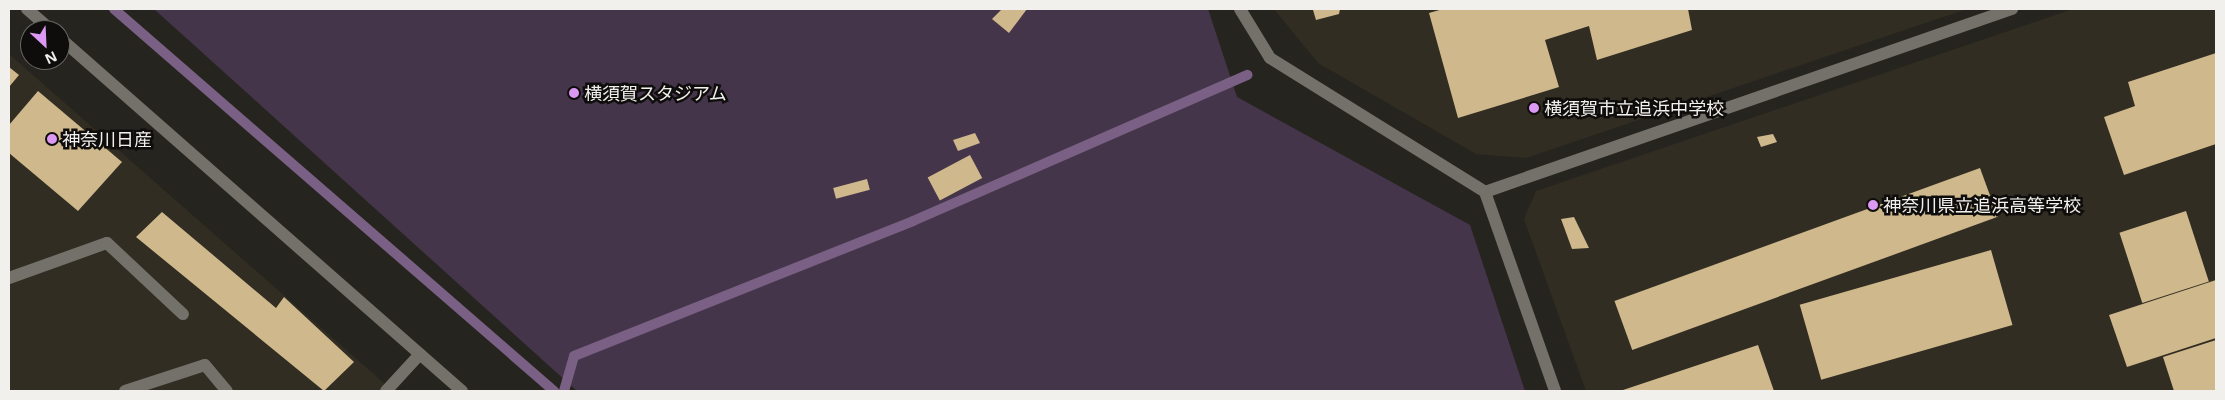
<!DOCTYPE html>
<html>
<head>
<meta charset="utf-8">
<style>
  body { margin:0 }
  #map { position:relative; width:2225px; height:400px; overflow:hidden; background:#26241e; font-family:"Noto Sans","Noto Sans JP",sans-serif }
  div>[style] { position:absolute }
  .built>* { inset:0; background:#322d22 }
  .green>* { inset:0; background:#45354a }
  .stream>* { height:10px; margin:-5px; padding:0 5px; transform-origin:5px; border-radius:5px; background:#7a6084 }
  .building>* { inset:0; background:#ceb88c; transform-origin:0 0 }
  .lane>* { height:12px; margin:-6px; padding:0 6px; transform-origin:6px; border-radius:6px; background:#74716a }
  .street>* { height:12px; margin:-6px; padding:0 6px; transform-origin:6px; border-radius:6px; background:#74716a }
  .secondary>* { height:12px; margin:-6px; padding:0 6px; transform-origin:6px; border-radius:6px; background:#74716a }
  .dots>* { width:14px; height:14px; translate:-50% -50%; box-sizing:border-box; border:2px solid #0e0d0b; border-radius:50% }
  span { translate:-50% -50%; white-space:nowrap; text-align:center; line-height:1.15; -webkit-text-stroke:5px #0e0d0b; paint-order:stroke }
  .poi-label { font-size:18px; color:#f2f0ec }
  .left { translate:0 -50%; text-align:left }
  .frame { position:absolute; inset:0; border:10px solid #f2f0ec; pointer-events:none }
  .north { position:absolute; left:20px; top:20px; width:50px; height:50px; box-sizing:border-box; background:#0e0d0b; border:1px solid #696865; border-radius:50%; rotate:155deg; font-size:14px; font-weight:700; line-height:20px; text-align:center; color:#f2f0ec }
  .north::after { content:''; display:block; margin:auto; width:18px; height:22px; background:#dc99f4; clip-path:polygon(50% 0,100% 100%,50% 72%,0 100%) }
</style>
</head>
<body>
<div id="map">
  <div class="built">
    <i style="clip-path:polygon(1274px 9px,1967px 9px,1526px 158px,1476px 154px,1318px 63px)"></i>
    <i style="clip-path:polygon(2073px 9px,2216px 9px,2216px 391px,1586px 391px,1524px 219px,1536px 191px)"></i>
    <i style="clip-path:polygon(9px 54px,393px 391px,9px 391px)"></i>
  </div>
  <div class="green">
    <i style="clip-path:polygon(154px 9px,1208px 9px,1237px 97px,1470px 225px,1525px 391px,577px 391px)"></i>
  </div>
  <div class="stream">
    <i style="left:114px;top:9px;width:583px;rotate:40.96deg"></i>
    <i style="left:564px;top:391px;width:36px;rotate:-74deg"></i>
    <i style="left:574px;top:356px;width:365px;rotate:-21.7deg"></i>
    <i style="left:913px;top:221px;width:365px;rotate:-23.6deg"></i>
  </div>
  <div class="building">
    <i style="clip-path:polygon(1002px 9px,1027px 9px,1009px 33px,992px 19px)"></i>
    <i style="clip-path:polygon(1315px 9px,1340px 9px,1339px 14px,1316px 20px,1313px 10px)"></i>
    <i style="clip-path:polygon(1443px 9px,1688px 9px,1692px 30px,1597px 60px,1589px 26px,1545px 40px,1559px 87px,1458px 118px,1429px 13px)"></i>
    <i style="clip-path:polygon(2216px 53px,2216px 144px,2124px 175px,2104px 117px,2135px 106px,2128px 82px)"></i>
    <i style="clip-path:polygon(9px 67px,19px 75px,9px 87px)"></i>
    <i style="clip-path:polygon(38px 91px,122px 162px,78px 211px,9px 153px,9px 125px)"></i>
    <i style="clip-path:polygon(975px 133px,980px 143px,958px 151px,953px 140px)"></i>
    <i style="clip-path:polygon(1773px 134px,1777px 142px,1761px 147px,1757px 137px)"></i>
    <i style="left:970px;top:155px;width:26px;height:48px;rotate:62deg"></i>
    <i style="left:1980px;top:168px;width:52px;height:389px;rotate:70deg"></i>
    <i style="left:867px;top:179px;width:11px;height:35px;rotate:75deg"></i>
    <i style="left:2186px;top:211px;width:74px;height:70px;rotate:72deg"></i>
    <i style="clip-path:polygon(162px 212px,276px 308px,284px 297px,354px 362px,324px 391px,136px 237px)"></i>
    <i style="clip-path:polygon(1574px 217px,1589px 248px,1572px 249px,1561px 219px)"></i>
    <i style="left:1991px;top:250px;width:78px;height:199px;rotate:74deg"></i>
    <i style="clip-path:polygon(2216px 280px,2216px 338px,2127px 367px,2109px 315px)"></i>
    <i style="clip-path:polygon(2216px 340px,2216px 391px,2174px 391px,2163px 357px)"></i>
    <i style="clip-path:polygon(1758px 345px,1774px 391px,1620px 391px)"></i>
  </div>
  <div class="lane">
    <i style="left:9px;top:278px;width:104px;rotate:-19.7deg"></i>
    <i style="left:107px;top:243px;width:104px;rotate:43.1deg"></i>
    <i style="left:125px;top:391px;width:84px;rotate:-18deg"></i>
    <i style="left:205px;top:365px;width:34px;rotate:50deg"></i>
    <i style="left:386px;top:391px;width:50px;rotate:-47.4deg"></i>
  </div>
  <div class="street">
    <i style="left:1240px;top:9px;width:57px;rotate:58.5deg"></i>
    <i style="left:1270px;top:58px;width:253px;rotate:31.9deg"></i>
    <i style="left:1485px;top:192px;width:558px;rotate:-19.15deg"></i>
    <i style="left:1485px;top:192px;width:211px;rotate:70.6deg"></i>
  </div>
  <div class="secondary">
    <i style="left:27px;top:9px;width:32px;rotate:41deg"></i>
    <i style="left:60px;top:38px;width:535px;rotate:41.29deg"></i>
  </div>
  <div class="dots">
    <i style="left:574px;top:93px;background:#dc99f4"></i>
    <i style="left:1534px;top:108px;background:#dc99f4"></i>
    <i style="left:52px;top:139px;background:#dc99f4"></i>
    <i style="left:1873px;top:205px;background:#dc99f4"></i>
  </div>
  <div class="poi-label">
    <span class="left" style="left:584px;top:93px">横須賀スタジアム</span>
    <span class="left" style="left:1544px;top:108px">横須賀市立追浜中学校</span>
    <span class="left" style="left:62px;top:139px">神奈川日産</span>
    <span class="left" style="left:1883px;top:205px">神奈川県立追浜高等学校</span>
  </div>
  <div class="frame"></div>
  <div class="north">N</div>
</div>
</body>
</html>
